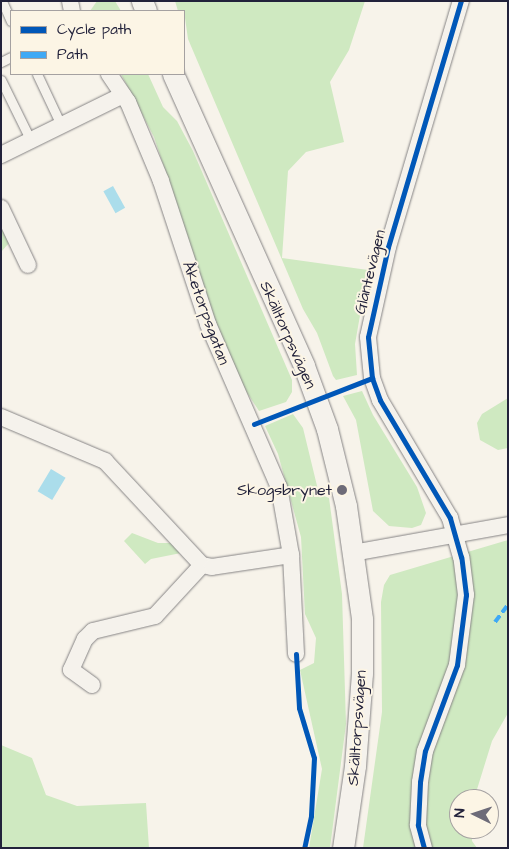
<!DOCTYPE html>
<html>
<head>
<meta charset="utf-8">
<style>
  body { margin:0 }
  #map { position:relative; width:509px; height:849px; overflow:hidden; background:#f7f3ea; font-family:"Architects Daughter",sans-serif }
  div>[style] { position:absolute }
  .green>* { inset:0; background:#cfe9c1 }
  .water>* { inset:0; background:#abddeb; transform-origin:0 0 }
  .roads { filter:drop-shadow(0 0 1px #868485) drop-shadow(0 0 1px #868485) }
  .service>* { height:9px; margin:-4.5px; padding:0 4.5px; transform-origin:4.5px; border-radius:4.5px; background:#f5f2ec }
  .minor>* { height:16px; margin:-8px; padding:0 8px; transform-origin:8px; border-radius:8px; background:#f5f2ec }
  .tertiary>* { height:21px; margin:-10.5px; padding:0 10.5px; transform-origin:10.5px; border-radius:10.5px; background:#f5f2ec }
  .quiet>* { height:4px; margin-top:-2px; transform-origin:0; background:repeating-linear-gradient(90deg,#3fa9f5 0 8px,transparent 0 12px) }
  .cycleway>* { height:5px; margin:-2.5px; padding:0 2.5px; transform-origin:2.5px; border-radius:2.5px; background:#0057b8 }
  .dots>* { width:14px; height:14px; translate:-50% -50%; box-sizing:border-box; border:2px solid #fcf5e5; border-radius:50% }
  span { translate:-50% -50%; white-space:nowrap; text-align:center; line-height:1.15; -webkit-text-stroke:4px #fcf5e5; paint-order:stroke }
  .street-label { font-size:16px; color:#22223b }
  .poi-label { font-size:16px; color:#22223b }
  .right { translate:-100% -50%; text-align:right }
  .frame { position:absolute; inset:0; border:2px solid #22223b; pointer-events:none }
  .legend { position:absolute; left:10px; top:10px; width:175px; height:65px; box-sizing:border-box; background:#fcf5e5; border:1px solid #a5a1a1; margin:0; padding:6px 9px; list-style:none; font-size:15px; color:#22223b }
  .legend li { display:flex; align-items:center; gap:10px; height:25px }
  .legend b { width:25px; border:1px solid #a5a1a1 }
  .north { position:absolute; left:449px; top:789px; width:50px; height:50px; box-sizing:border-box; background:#fcf5e5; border:1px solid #a5a1a1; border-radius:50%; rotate:274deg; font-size:14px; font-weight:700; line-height:20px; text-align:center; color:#22223b }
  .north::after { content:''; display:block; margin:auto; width:18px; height:22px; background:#6d6b78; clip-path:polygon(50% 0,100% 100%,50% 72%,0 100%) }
</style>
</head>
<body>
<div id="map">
  <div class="green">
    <i style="clip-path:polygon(97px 1px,115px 1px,121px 11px,90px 11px)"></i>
    <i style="clip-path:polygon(175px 1px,365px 1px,349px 50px,330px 82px,344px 142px,306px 152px,288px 171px,282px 258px,368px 270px,355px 344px,357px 375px,336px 380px,333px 376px,317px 333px,303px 309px,188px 39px,184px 11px,178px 11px)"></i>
    <i style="clip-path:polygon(121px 74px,148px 74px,163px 107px,177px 121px,193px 151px,292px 380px,292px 392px,286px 402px,259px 411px,244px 388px,213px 316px,154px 137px)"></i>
    <i style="clip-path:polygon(1px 220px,9px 243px,1px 252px)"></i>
    <i style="clip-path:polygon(362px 391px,373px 415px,417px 487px,426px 513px,421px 525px,412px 528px,389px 526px,373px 511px,356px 420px,343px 396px)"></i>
    <i style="clip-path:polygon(508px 398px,508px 448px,498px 450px,480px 440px,477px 423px,482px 414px)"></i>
    <i style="clip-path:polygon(293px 414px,303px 428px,319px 494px,329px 498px,342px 594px,346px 724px,330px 848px,309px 848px,322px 769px,300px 670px,314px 663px,316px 638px,305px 614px,301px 537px,278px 454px,265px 426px)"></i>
    <i style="clip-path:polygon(132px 533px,158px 543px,172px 543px,181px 553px,151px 559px,145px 564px,124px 541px)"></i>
    <i style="clip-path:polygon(508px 540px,508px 713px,492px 741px,474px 799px,459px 799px,459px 829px,472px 829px,472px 841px,477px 848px,363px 848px,382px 712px,381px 602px,384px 585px,390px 575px)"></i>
    <i style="clip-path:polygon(1px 745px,32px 758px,46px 795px,77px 806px,146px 803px,149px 848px,1px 848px)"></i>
  </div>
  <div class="water">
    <i style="left:113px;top:186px;width:25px;height:11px;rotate:61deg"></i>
    <i style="left:51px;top:469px;width:17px;height:26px;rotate:31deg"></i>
  </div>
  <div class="roads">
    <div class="service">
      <i style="left:2px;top:1px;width:22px;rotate:66deg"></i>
      <i style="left:1px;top:62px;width:11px;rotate:-27deg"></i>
      <i style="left:37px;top:74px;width:56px;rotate:64.8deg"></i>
      <i style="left:1px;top:80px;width:66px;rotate:63.8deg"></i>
    </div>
    <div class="minor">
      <i style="left:70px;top:1px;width:10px;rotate:79deg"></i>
      <i style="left:109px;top:74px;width:34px;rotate:56deg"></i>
      <i style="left:128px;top:102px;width:86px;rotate:67.3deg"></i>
      <i style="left:161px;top:181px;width:151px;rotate:71.8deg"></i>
      <i style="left:208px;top:324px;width:178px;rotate:66.5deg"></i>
      <i style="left:279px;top:487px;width:69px;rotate:80deg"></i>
      <i style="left:291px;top:555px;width:99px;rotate:87.1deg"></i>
      <i style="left:1px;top:155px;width:136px;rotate:-26.2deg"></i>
      <i style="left:1px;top:208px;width:63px;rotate:64.7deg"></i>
      <i style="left:1px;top:417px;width:113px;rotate:22.9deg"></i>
      <i style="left:105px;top:461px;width:142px;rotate:47deg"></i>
      <i style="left:353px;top:553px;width:158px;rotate:-10.2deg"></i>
      <i style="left:92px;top:685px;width:26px;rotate:-144deg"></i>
      <i style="left:71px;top:670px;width:34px;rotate:-66deg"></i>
      <i style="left:85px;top:639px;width:11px;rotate:-45deg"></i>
      <i style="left:93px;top:631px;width:64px;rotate:-13.6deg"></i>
      <i style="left:155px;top:616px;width:69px;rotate:-47.3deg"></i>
      <i style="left:202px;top:565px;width:10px;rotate:11deg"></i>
      <i style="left:212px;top:567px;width:80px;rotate:-8.6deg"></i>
      <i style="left:424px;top:848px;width:24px;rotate:-105deg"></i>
      <i style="left:418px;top:825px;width:43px;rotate:-87.3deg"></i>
      <i style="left:420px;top:782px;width:31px;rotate:-81deg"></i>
      <i style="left:425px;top:751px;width:92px;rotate:-69.6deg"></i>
      <i style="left:457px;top:665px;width:71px;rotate:-82.7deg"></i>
      <i style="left:466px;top:595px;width:38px;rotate:-97deg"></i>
      <i style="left:461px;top:557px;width:41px;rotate:-105.8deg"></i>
      <i style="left:450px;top:518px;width:137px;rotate:-120.7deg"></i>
      <i style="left:380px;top:400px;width:23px;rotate:-110deg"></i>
      <i style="left:372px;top:378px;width:41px;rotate:-95.6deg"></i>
      <i style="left:368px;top:337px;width:92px;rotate:-77.5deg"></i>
      <i style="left:388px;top:247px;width:257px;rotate:-73.5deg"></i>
    </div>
    <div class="tertiary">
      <i style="left:142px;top:1px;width:11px;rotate:68deg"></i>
      <i style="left:173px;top:74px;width:320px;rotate:65.8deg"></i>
      <i style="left:304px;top:366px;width:67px;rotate:69.9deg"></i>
      <i style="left:327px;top:429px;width:79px;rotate:76.1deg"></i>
      <i style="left:346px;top:506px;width:114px;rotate:81.9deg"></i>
      <i style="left:362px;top:619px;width:54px;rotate:90deg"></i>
      <i style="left:362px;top:673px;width:93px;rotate:94.3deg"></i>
      <i style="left:355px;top:766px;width:83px;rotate:98.3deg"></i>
    </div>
  </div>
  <div class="quiet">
    <i style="left:495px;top:622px;width:21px;rotate:-53deg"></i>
  </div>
  <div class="cycleway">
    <i style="left:254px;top:424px;width:127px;rotate:-21.3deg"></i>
    <i style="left:296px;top:654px;width:54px;rotate:86.8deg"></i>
    <i style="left:299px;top:708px;width:52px;rotate:73.3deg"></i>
    <i style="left:314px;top:758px;width:58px;rotate:93deg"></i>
    <i style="left:311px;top:816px;width:33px;rotate:102deg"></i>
    <i style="left:424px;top:848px;width:24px;rotate:-105deg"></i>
    <i style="left:418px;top:825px;width:43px;rotate:-87.3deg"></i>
    <i style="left:420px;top:782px;width:31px;rotate:-81deg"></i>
    <i style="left:425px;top:751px;width:92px;rotate:-69.6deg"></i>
    <i style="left:457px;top:665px;width:71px;rotate:-82.7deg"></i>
    <i style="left:466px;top:595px;width:38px;rotate:-97deg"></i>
    <i style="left:461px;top:557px;width:41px;rotate:-105.8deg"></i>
    <i style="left:450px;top:518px;width:137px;rotate:-120.7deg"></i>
    <i style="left:380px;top:400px;width:23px;rotate:-110deg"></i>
    <i style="left:372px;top:378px;width:41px;rotate:-95.6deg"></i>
    <i style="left:368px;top:337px;width:92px;rotate:-77.5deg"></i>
    <i style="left:388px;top:247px;width:257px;rotate:-73.5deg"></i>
  </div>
  <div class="dots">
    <i style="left:342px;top:490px;background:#6d6b78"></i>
  </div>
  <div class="street-label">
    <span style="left:370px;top:272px;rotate:-76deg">Gläntevägen</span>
    <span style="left:206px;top:313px;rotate:70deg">Åketorpsgatan</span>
    <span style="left:288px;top:335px;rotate:66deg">Skälltorpsvägen</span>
    <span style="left:357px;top:728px;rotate:-86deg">Skälltorpsvägen</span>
  </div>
  <div class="poi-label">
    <span class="right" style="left:332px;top:490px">Skogsbrynet</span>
  </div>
  <div class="frame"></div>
  <ul class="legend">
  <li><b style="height:6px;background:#0057b8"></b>Cycle path</li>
  <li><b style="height:6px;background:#3fa9f5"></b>Path</li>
  </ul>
  <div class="north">N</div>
</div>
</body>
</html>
